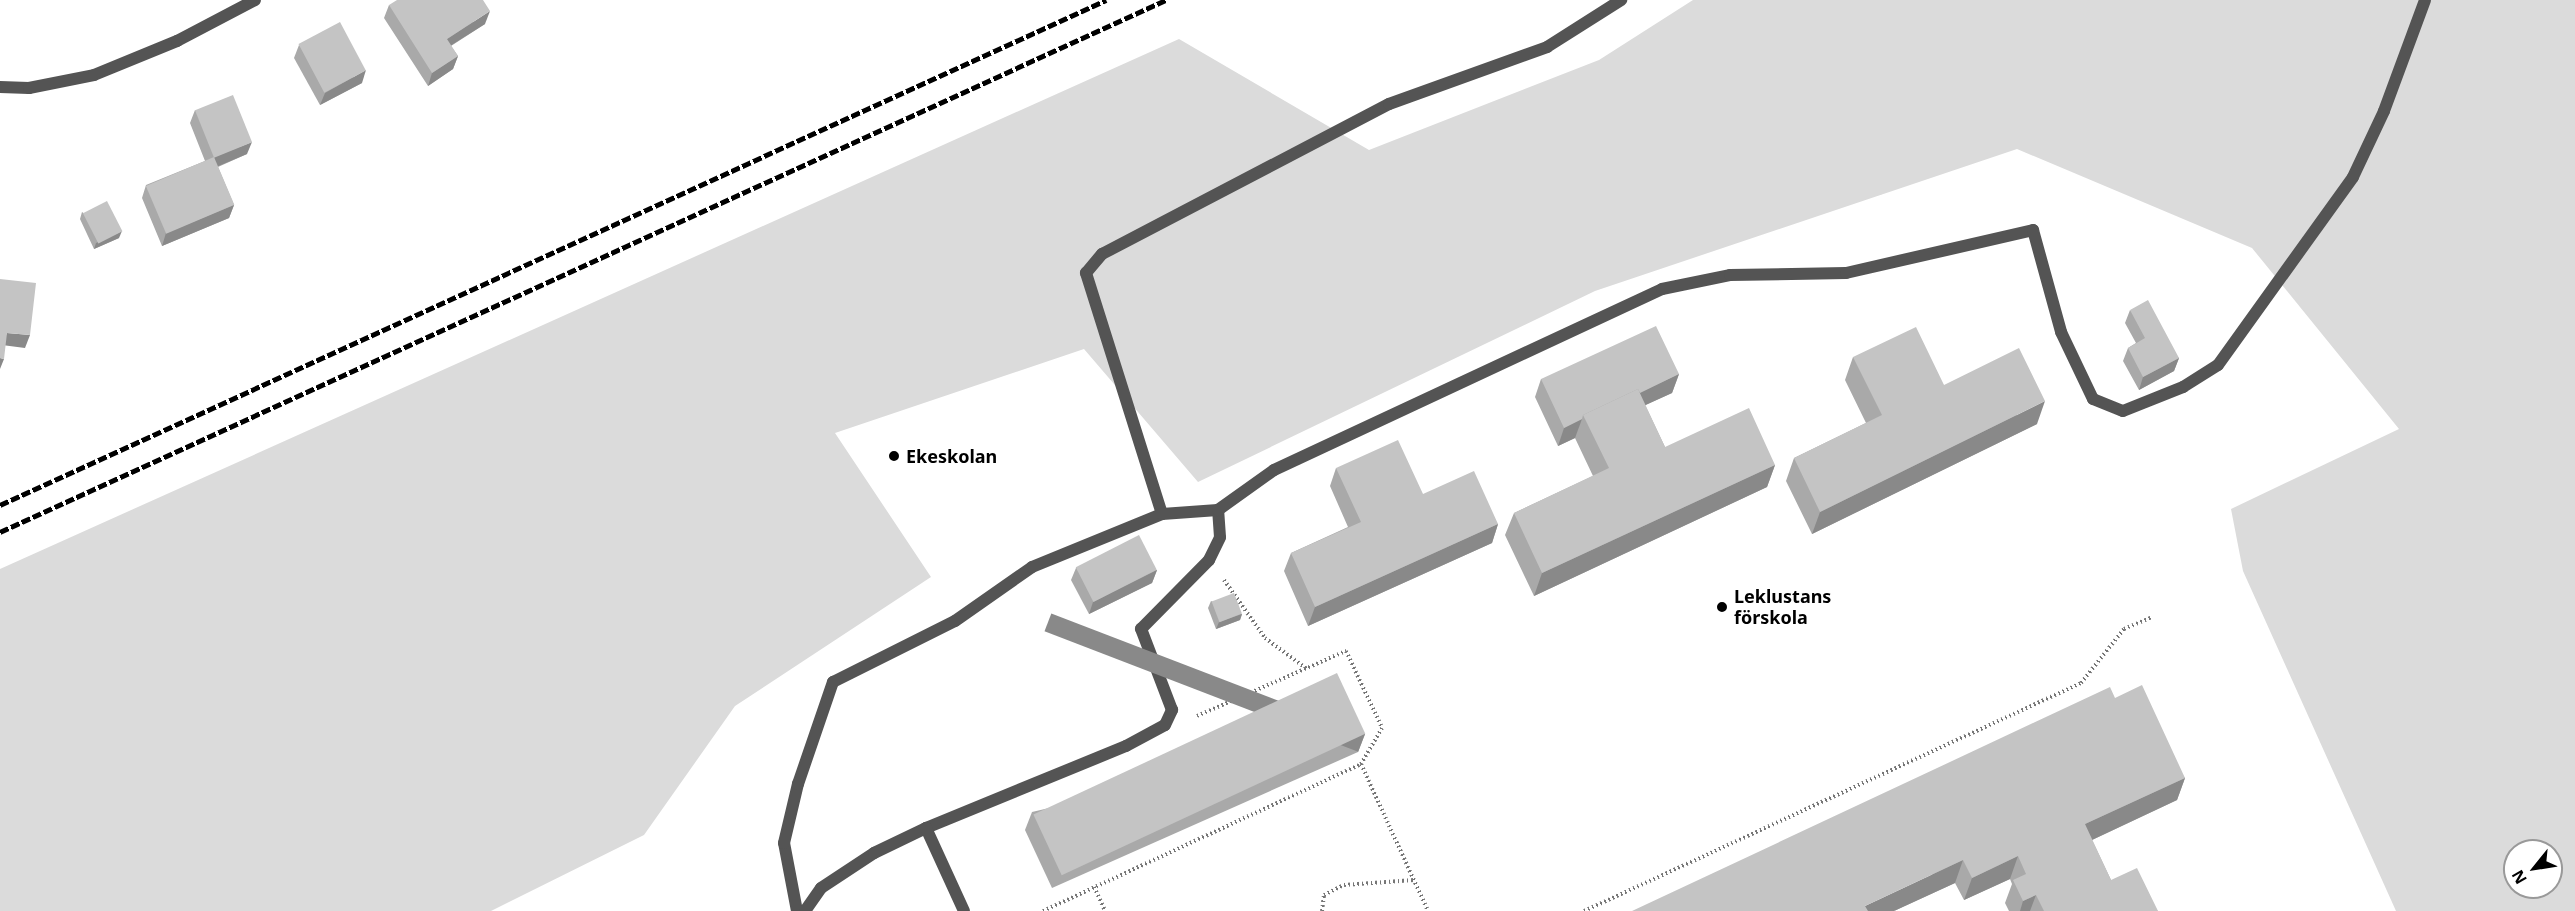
<!DOCTYPE html>
<html>
<head>
<meta charset="utf-8">
<style>
  body { margin:0 }
  #map { position:relative; width:2575px; height:911px; overflow:hidden; background:#fff; font-family:"Noto Sans",sans-serif }
  div>[style] { position:absolute }
  .green>* { inset:0; background:#dbdbdb }
  .path>* { height:4px; margin-top:-2px; transform-origin:0; background:repeating-linear-gradient(90deg,#767676 0 1.5px,transparent 0 4.5px) }
  .lane>* { height:12px; margin:-6px; padding:0 6px; transform-origin:6px; border-radius:6px; background:#545454 }
  .street>* { height:12px; margin:-6px; padding:0 6px; transform-origin:6px; border-radius:6px; background:#545454 }
  .rail>* { height:4.5px; margin-top:-2.25px; transform-origin:0; background:repeating-linear-gradient(90deg,#000 0 9px,transparent 0 12px) }
  .wall>* { inset:0; background:#a9a9a9 }
  .shaded-wall>* { inset:0; background:#898989; transform-origin:0 0 }
  .building>* { inset:0; background:#c4c4c4; transform-origin:0 0 }
  .dots>* { width:16px; height:16px; translate:-50% -50%; box-sizing:border-box; border:3px solid #fff; border-radius:50% }
  span { translate:-50% -50%; white-space:nowrap; text-align:center; line-height:1.15; -webkit-text-stroke:4.5px #fff; paint-order:stroke }
  .poi-label { font-size:18px; color:#000; font-weight:700 }
  .left { translate:0 -50%; text-align:left }
  .north { position:absolute; left:2503px; top:839px; width:60px; height:60px; box-sizing:border-box; background:#fff; border:2px solid #999; border-radius:50%; rotate:240deg; font-size:16px; font-weight:700; line-height:24px; text-align:center; color:#000 }
  .north::after { content:''; display:block; margin:auto; width:21px; height:27px; background:#000; clip-path:polygon(50% 0,100% 100%,50% 72%,0 100%) }
</style>
</head>
<body>
<div id="map">
  <div class="green">
    <i style="clip-path:polygon(evenodd,1693px 0,2575px 0,2575px 911px,2396px 911px,2243px 571px,2231px 509px,2399px 429px,2252px 248px,2017px 149px,1595px 291px,1198px 482px,1084px 349px,835px 433px,931px 577px,735px 706px,644px 835px,491px 911px,0 911px,0 569px,1179px 39px,1369px 150px,1599px 60px,1693px 0,2515px 851px,2551px 851px,2551px 887px,2515px 887px,2515px 851px)"></i>
  </div>
  <div class="path">
    <i style="left:1224px;top:580px;width:71px;rotate:54.7deg"></i>
    <i style="left:1265px;top:638px;width:52px;rotate:36.4deg"></i>
    <i style="left:1197px;top:716px;width:163px;rotate:-23.6deg"></i>
    <i style="left:1346px;top:651px;width:85px;rotate:64.9deg"></i>
    <i style="left:1382px;top:728px;width:42px;rotate:120.3deg"></i>
    <i style="left:1361px;top:764px;width:162px;rotate:65.5deg"></i>
    <i style="left:1094px;top:887px;width:26px;rotate:65deg"></i>
    <i style="left:1043px;top:911px;width:350px;rotate:-24.8deg"></i>
    <i style="left:1322px;top:911px;width:16px;rotate:-83deg"></i>
    <i style="left:1324px;top:895px;width:22px;rotate:-27deg"></i>
    <i style="left:1344px;top:885px;width:70px;rotate:-4.1deg"></i>
    <i style="left:1584px;top:911px;width:547px;rotate:-24.64deg"></i>
    <i style="left:2081px;top:683px;width:69px;rotate:-51.5deg"></i>
    <i style="left:2124px;top:629px;width:30px;rotate:-23deg"></i>
  </div>
  <div class="lane">
    <i style="left:1162px;top:514px;width:253px;rotate:-107.5deg"></i>
    <i style="left:1086px;top:273px;width:25px;rotate:-50deg"></i>
    <i style="left:1102px;top:254px;width:324px;rotate:-27.6deg"></i>
    <i style="left:1389px;top:104px;width:168px;rotate:-19.8deg"></i>
    <i style="left:1547px;top:47px;width:88px;rotate:-32.4deg"></i>
    <i style="left:926px;top:828px;width:216px;rotate:-22.3deg"></i>
    <i style="left:1126px;top:746px;width:44px;rotate:-28.3deg"></i>
    <i style="left:1165px;top:725px;width:17px;rotate:-65deg"></i>
    <i style="left:1172px;top:710px;width:87px;rotate:-110.9deg"></i>
    <i style="left:1141px;top:629px;width:97px;rotate:-45.4deg"></i>
    <i style="left:1209px;top:560px;width:25px;rotate:-64deg"></i>
    <i style="left:1220px;top:537px;width:27px;rotate:-94deg"></i>
    <i style="left:797px;top:911px;width:69px;rotate:-100.8deg"></i>
    <i style="left:784px;top:843px;width:61px;rotate:-76.7deg"></i>
    <i style="left:798px;top:784px;width:108px;rotate:-71.1deg"></i>
    <i style="left:833px;top:682px;width:136px;rotate:-26.6deg"></i>
    <i style="left:955px;top:621px;width:94px;rotate:-35deg"></i>
    <i style="left:1032px;top:567px;width:140px;rotate:-22.2deg"></i>
    <i style="left:1162px;top:514px;width:56px;rotate:-4.1deg"></i>
    <i style="left:1218px;top:510px;width:69px;rotate:-35.5deg"></i>
    <i style="left:1274px;top:470px;width:428px;rotate:-25deg"></i>
    <i style="left:1662px;top:289px;width:69px;rotate:-11.6deg"></i>
    <i style="left:1730px;top:275px;width:116px;rotate:-1deg"></i>
    <i style="left:1846px;top:273px;width:192px;rotate:-12.9deg"></i>
    <i style="left:2033px;top:230px;width:106px;rotate:74.6deg"></i>
    <i style="left:2061px;top:332px;width:74px;rotate:64.5deg"></i>
    <i style="left:2093px;top:399px;width:32px;rotate:22deg"></i>
    <i style="left:2123px;top:411px;width:65px;rotate:-21.8deg"></i>
    <i style="left:2183px;top:387px;width:41px;rotate:-32.2deg"></i>
    <i style="left:2218px;top:365px;width:231px;rotate:-54.3deg"></i>
    <i style="left:2353px;top:177px;width:73px;rotate:-64.8deg"></i>
    <i style="left:2384px;top:111px;width:118px;rotate:-69.7deg"></i>
    <i style="left:805px;top:911px;width:28px;rotate:-55deg"></i>
    <i style="left:821px;top:888px;width:64px;rotate:-33.4deg"></i>
    <i style="left:874px;top:853px;width:58px;rotate:-25.7deg"></i>
    <i style="left:926px;top:828px;width:91px;rotate:65.4deg"></i>
  </div>
  <div class="street">
    <i style="left:0;top:87px;width:29px;rotate:2deg"></i>
    <i style="left:29px;top:88px;width:66px;rotate:-11.3deg"></i>
    <i style="left:94px;top:75px;width:90px;rotate:-22.3deg"></i>
    <i style="left:177px;top:41px;width:88px;rotate:-27.7deg"></i>
  </div>
  <div class="rail">
    <i style="left:0;top:505px;width:1216px;rotate:-24.54deg"></i>
    <i style="left:0;top:532px;width:1282px;rotate:-24.53deg"></i>
  </div>
  <div class="wall">
    <i style="clip-path:polygon(389px 5px,485px 24px,451px 46px,458px 56px,453px 69px,428px 86px,384px 18px)"></i>
    <i style="clip-path:polygon(299px 45px,362px 83px,320px 105px,294px 58px)"></i>
    <i style="clip-path:polygon(195px 110px,247px 154px,218px 167px,234px 205px,229px 218px,162px 246px,142px 198px,146px 185px,205px 161px,190px 123px)"></i>
    <i style="clip-path:polygon(82px 212px,119px 238px,94px 249px,80px 219px)"></i>
    <i style="clip-path:polygon(2130px 310px,2179px 358px,2174px 371px,2139px 390px,2123px 361px,2128px 348px,2136px 343px,2125px 323px)"></i>
    <i style="clip-path:polygon(1853px 357px,1944px 385px,2037px 424px,1812px 534px,1786px 481px,1794px 458px,1866px 423px,1845px 380px)"></i>
    <i style="clip-path:polygon(1679px 374px,1672px 393px,1645px 405px,1665px 447px,1775px 465px,1767px 487px,1534px 596px,1505px 535px,1514px 513px,1593px 476px,1575px 438px,1558px 446px,1535px 397px,1541px 379px)"></i>
    <i style="clip-path:polygon(1336px 468px,1423px 494px,1498px 524px,1492px 543px,1308px 626px,1284px 571px,1291px 553px,1348px 527px,1330px 486px)"></i>
    <i style="clip-path:polygon(1076px 568px,1157px 570px,1152px 583px,1089px 614px,1071px 580px)"></i>
    <i style="clip-path:polygon(1211px 601px,1242px 614px,1240px 620px,1216px 629px,1208px 608px)"></i>
    <i style="clip-path:polygon(2115px 698px,2185px 778px,2177px 800px,2092px 840px,2111px 880px,2158px 911px,2009px 911px,2005px 903px,2012px 884px,2010px 879px,1964px 900px,1955px 883px,1894px 911px)"></i>
    <i style="clip-path:polygon(1365px 734px,1358px 752px,1052px 888px,1025px 830px,1032px 812px)"></i>
  </div>
  <div class="shaded-wall">
    <i style="clip-path:polygon(490px 11px,485px 24px,442px 51px,447px 39px)"></i>
    <i style="clip-path:polygon(458px 56px,453px 69px,428px 86px,432px 73px)"></i>
    <i style="clip-path:polygon(366px 70px,362px 83px,320px 105px,325px 93px)"></i>
    <i style="clip-path:polygon(252px 142px,247px 154px,209px 170px,214px 157px)"></i>
    <i style="clip-path:polygon(234px 205px,229px 218px,162px 246px,166px 233px)"></i>
    <i style="clip-path:polygon(122px 231px,119px 238px,94px 249px,96px 243px)"></i>
    <i style="clip-path:polygon(7px 333px,30px 335px,25px 348px,2px 345px)"></i>
    <i style="clip-path:polygon(0 358px,4px 359px,0 369px)"></i>
    <i style="clip-path:polygon(2179px 358px,2174px 371px,2139px 390px,2143px 377px)"></i>
    <i style="clip-path:polygon(1679px 374px,1672px 393px,1591px 430px,1585px 418px)"></i>
    <i style="clip-path:polygon(2045px 401px,2037px 424px,1812px 534px,1820px 512px)"></i>
    <i style="clip-path:polygon(1582px 419px,1575px 438px,1558px 446px,1564px 428px)"></i>
    <i style="clip-path:polygon(1775px 465px,1767px 487px,1534px 596px,1542px 573px)"></i>
    <i style="clip-path:polygon(1498px 524px,1492px 543px,1308px 626px,1315px 607px)"></i>
    <i style="clip-path:polygon(1157px 570px,1152px 583px,1089px 614px,1093px 602px)"></i>
    <i style="clip-path:polygon(1242px 614px,1240px 620px,1216px 629px,1219px 622px)"></i>
    <i style="left:1365px;top:734px;width:19px;height:336px;rotate:111deg"></i>
    <i style="clip-path:polygon(2185px 778px,2177px 800px,2077px 847px,2085px 824px)"></i>
    <i style="clip-path:polygon(2018px 856px,2010px 879px,1964px 900px,1972px 878px)"></i>
    <i style="clip-path:polygon(1963px 860px,1955px 883px,1894px 911px,1863px 911px,1865px 906px)"></i>
    <i style="clip-path:polygon(2036px 895px,2030px 911px,2020px 911px,2023px 901px)"></i>
  </div>
  <div class="building">
    <i style="clip-path:polygon(397px 0,483px 0,490px 11px,447px 39px,458px 56px,432px 73px,389px 5px)"></i>
    <i style="left:340px;top:22px;width:55px;height:47px;rotate:62deg"></i>
    <i style="left:233px;top:95px;width:51px;height:41px;rotate:68deg"></i>
    <i style="left:214px;top:157px;width:52px;height:74px;rotate:67deg"></i>
    <i style="left:107px;top:201px;width:34px;height:27px;rotate:63deg"></i>
    <i style="clip-path:polygon(0 279px,36px 283px,30px 335px,7px 333px,4px 359px,0 358px)"></i>
    <i style="clip-path:polygon(2148px 300px,2179px 358px,2143px 377px,2128px 348px,2145px 338px,2130px 310px)"></i>
    <i style="clip-path:polygon(1656px 326px,1679px 374px,1640px 393px,1638px 389px,1583px 415px,1582px 419px,1564px 428px,1541px 379px)"></i>
    <i style="clip-path:polygon(1916px 327px,1944px 385px,2019px 348px,2045px 401px,1820px 512px,1794px 458px,1882px 415px,1853px 357px)"></i>
    <i style="clip-path:polygon(1638px 389px,1665px 447px,1749px 408px,1775px 465px,1542px 573px,1514px 513px,1609px 468px,1583px 415px)"></i>
    <i style="clip-path:polygon(1398px 440px,1423px 494px,1474px 471px,1498px 524px,1315px 607px,1291px 553px,1361px 522px,1336px 468px)"></i>
    <i style="left:1139px;top:535px;width:39px;height:71px;rotate:63deg"></i>
    <i style="left:1234px;top:593px;width:22px;height:24px;rotate:69deg"></i>
    <i style="left:1337px;top:673px;width:67px;height:335px;rotate:65deg"></i>
    <i style="clip-path:polygon(2142px 685px,2185px 778px,2085px 824px,2111px 880px,2137px 868px,2158px 911px,2044px 911px,2036px 895px,2023px 901px,2013px 880px,2026px 874px,2018px 856px,1972px 878px,1963px 860px,1865px 906px,1868px 911px,1632px 911px,2110px 687px,2115px 698px)"></i>
  </div>
  <div class="dots">
    <i style="left:894px;top:456px;background:#000"></i>
    <i style="left:1722px;top:607px;background:#000"></i>
  </div>
  <div class="poi-label">
    <span class="left" style="left:906px;top:456px">Ekeskolan</span>
    <span class="left" style="left:1734px;top:607px">Leklustans<br>förskola</span>
  </div>
  <div class="north">N</div>
</div>
</body>
</html>
